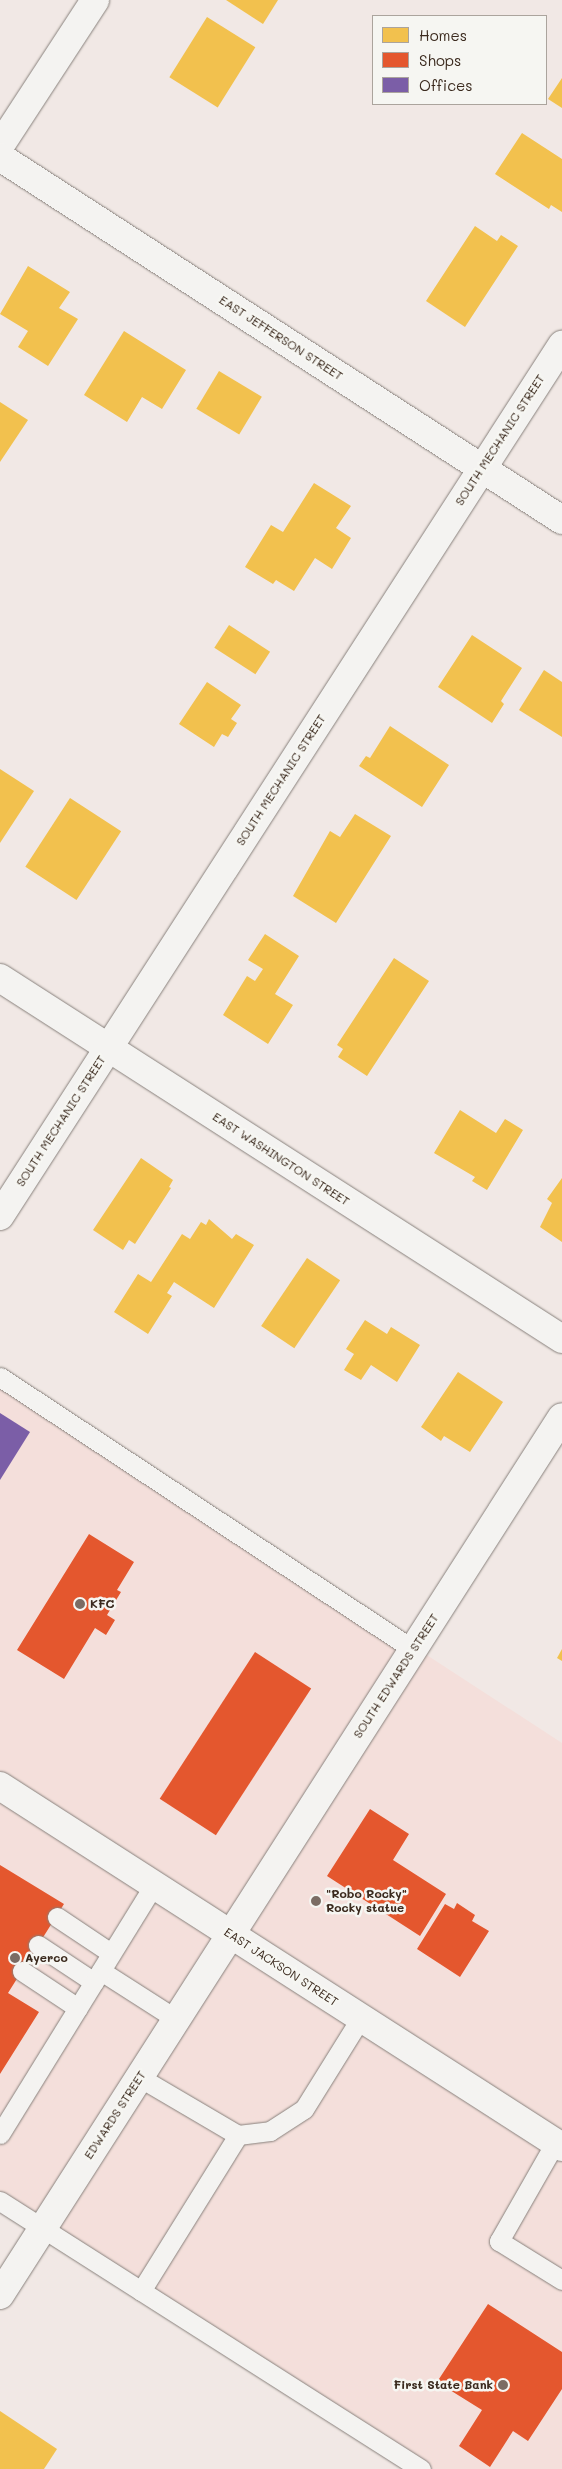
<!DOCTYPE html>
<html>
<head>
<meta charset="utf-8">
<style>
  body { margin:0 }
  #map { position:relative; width:562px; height:2469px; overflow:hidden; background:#f1e8e5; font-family:Mali,sans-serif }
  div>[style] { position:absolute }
  .built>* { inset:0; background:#f4dfdb }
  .homes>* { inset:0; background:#f2c14e; transform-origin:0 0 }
  .shops>* { inset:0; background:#e4572e; transform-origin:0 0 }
  .offices>* { inset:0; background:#7b5ea7 }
  .roads { filter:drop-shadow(0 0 1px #88817c) drop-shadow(0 0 1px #88817c) }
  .service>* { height:19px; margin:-9.5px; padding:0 9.5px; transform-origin:9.5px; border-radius:9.5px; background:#f4f3f1 }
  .minor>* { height:28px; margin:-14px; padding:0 14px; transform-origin:14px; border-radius:14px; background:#f4f3f1 }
  .trunk>* { height:28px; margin:-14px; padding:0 14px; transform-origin:14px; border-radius:14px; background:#f4f3f1 }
  .dots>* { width:14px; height:14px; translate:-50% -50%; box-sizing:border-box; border:2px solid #f6f6f2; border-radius:50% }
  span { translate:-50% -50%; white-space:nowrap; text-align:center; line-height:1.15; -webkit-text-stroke:5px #f6f6f2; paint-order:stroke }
  .street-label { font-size:12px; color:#3b2a1e }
  .poi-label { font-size:12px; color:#3b2a1e; font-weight:700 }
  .left { translate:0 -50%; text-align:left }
  .right { translate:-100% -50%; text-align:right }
  .legend { position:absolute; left:372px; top:15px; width:175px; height:90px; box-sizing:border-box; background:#f6f6f2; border:1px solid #aba49d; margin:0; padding:6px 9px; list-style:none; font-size:15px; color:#3b2a1e }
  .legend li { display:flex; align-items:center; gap:10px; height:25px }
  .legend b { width:25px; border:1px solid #aba49d }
</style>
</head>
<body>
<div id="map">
  <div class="built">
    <i style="clip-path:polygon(0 1377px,562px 1743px,562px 2469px,421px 2469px,0 2201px)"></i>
  </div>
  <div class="homes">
    <i style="clip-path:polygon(226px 0,278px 0,263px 24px)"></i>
    <i style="left:207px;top:17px;width:57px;height:71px;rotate:32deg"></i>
    <i style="clip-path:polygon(562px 78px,562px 108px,548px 99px)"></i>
    <i style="clip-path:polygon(522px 133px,562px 159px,562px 212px,551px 205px,549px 209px,495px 174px)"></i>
    <i style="clip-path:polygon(475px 226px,497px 241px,501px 235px,518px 246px,465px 327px,426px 301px)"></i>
    <i style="clip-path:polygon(28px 266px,70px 292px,59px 308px,78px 319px,48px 366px,18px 347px,28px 331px,0 314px)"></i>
    <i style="clip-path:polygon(124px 331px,186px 370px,162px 409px,142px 397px,127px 422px,84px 395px)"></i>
    <i style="left:219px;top:371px;width:50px;height:44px;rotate:31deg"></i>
    <i style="clip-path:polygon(0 402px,28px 420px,0 462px)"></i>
    <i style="clip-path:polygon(314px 483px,351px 506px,336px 528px,351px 538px,332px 569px,315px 558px,294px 591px,276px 580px,273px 584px,245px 567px,271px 525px,283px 532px)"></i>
    <i style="left:229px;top:625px;width:49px;height:27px;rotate:33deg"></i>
    <i style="clip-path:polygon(472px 635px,522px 668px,501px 701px,504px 704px,492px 723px,438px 687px)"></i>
    <i style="clip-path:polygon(544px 670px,562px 682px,562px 737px,519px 710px)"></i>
    <i style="clip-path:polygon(207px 682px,241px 705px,231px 719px,237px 723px,228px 737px,222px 734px,214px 747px,179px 724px)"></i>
    <i style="clip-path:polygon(390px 726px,449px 765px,422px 807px,359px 766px,366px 756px,370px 758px)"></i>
    <i style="clip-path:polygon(0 769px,34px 791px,0 843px)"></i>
    <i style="left:70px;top:798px;width:61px;height:82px;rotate:33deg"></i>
    <i style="clip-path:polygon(355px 814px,391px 836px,336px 923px,293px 896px,330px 831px,340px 837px)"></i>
    <i style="clip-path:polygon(265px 934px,299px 956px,275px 994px,293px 1005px,268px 1044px,223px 1015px,247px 976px,255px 981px,263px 969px,248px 960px)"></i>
    <i style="clip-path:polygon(394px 958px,429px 981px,367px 1076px,338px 1057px,343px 1049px,337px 1045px)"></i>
    <i style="clip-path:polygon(460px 1110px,496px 1133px,505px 1119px,523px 1130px,487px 1190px,472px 1181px,475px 1177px,434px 1153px)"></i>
    <i style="clip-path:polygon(141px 1158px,173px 1180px,169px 1187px,171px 1188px,135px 1244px,129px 1240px,123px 1250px,93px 1230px)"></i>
    <i style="clip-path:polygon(562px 1178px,562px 1242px,540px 1227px,552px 1203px,547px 1199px)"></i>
    <i style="clip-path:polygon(209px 1219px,232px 1239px,236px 1234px,254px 1245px,214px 1308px,174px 1282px,167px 1293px,172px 1296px,148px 1334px,114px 1312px,138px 1274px,151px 1282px,182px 1234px,190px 1239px,201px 1222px,206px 1225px)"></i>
    <i style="left:307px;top:1258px;width:40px;height:82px;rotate:34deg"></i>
    <i style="clip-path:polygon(365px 1320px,387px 1334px,391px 1327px,420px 1345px,397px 1382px,371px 1365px,361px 1380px,344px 1370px,354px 1354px,346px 1349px)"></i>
    <i style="clip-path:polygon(458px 1372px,503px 1402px,470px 1452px,444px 1436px,441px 1441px,421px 1427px)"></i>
    <i style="clip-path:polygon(562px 1649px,562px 1661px,557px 1658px)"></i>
    <i style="clip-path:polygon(0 2411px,57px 2449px,44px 2469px,0 2469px)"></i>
  </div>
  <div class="shops">
    <i style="clip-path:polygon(89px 1534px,134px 1562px,117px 1590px,121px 1592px,107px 1615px,115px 1620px,106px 1635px,95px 1628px,64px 1679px,17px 1650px)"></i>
    <i style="left:255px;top:1652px;width:67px;height:175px;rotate:33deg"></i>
    <i style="clip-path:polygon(370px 1809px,409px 1834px,393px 1860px,446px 1894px,420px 1936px,327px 1876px)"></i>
    <i style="clip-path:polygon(0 1865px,64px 1904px,8px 1993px,39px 2012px,0 2074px)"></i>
    <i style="clip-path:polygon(457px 1903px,475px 1915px,472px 1921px,489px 1931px,460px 1977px,417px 1949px,445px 1904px,454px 1909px)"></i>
    <i style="clip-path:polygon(488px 2304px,562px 2352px,562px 2389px,528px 2441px,513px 2431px,490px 2467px,459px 2446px,482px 2410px,437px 2382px)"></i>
  </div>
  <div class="offices">
    <i style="clip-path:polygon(0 1413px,30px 1432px,0 1480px)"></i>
  </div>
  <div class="roads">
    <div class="service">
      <i style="left:0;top:1377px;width:495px;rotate:33.4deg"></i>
      <i style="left:57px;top:1917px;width:65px;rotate:33.7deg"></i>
      <i style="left:38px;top:1945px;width:67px;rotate:33.5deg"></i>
      <i style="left:22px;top:1971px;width:67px;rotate:33.5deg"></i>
      <i style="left:101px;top:1971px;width:89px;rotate:32.6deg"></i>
      <i style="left:139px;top:2077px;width:115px;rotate:30.4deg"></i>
      <i style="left:238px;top:2135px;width:32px;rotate:-7deg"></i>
      <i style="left:270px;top:2131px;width:40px;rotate:-32.9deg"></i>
      <i style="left:304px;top:2109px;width:106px;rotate:-58.1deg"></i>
      <i style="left:0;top:2134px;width:293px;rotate:-58.3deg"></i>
      <i style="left:555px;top:2143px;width:113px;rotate:119.7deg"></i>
      <i style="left:499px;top:2241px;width:74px;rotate:31.8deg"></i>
      <i style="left:0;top:2201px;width:499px;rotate:32.5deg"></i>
      <i style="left:141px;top:2291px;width:184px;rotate:-58.1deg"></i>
    </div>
    <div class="minor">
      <i style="left:0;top:146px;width:174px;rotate:-56.9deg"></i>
      <i style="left:0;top:157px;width:669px;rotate:32.86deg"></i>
      <i style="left:0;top:978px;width:668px;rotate:32.71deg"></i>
      <i style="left:0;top:1216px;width:1037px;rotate:-57.17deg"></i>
      <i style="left:0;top:2295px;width:1042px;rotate:-57.38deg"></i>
    </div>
    <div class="trunk">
      <i style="left:0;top:1786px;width:668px;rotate:32.71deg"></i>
    </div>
  </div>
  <div class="dots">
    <i style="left:80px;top:1604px;background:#7b6c64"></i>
    <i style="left:316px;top:1901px;background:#7b6c64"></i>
    <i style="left:15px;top:1958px;background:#7b6c64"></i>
    <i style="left:503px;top:2385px;background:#7b6c64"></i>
  </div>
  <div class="street-label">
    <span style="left:281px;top:338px;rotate:33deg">EAST JEFFERSON STREET</span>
    <span style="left:500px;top:440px;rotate:-57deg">SOUTH MECHANIC STREET</span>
    <span style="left:281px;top:780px;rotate:-57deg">SOUTH MECHANIC STREET</span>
    <span style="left:61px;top:1121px;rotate:-57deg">SOUTH MECHANIC STREET</span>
    <span style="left:281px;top:1159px;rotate:33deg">EAST WASHINGTON STREET</span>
    <span style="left:396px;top:1676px;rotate:-57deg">SOUTH EDWARDS STREET</span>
    <span style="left:281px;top:1967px;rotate:33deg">EAST JACKSON STREET</span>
    <span style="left:115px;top:2115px;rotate:-57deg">EDWARDS STREET</span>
  </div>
  <div class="poi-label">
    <span class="left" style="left:90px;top:1604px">KFC</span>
    <span class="left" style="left:326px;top:1901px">"Robo Rocky"<br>Rocky statue</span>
    <span class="left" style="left:25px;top:1958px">Ayerco</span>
    <span class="right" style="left:493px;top:2385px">First State Bank</span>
  </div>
  <ul class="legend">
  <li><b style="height:14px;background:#f2c14e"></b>Homes</li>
  <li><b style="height:14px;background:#e4572e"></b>Shops</li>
  <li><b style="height:14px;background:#7b5ea7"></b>Offices</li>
  </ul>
</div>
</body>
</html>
